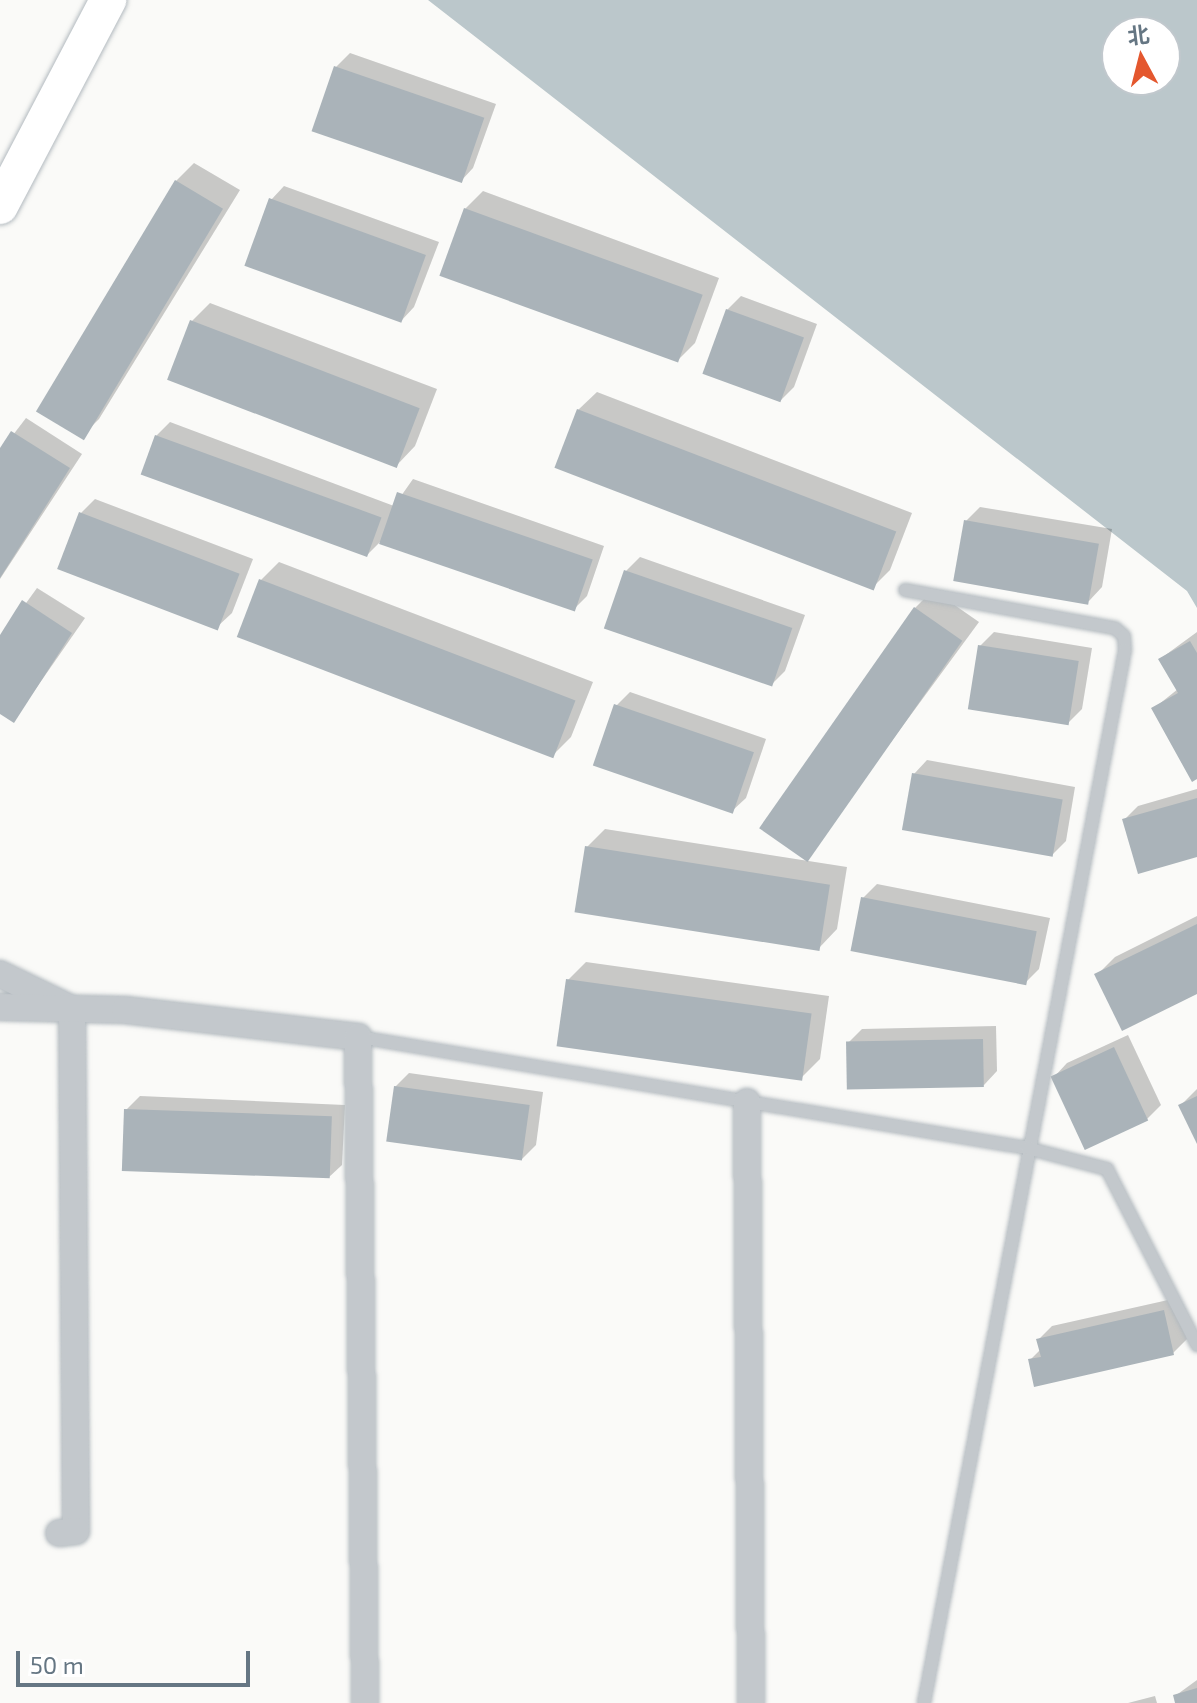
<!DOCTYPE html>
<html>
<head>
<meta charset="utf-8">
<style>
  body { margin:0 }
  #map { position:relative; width:1197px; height:1703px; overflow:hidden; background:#fafaf8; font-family:"Exo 2","Noto Sans SC",sans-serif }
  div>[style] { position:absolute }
  .water>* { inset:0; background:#bbc7cb }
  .shadow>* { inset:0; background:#0003 }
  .building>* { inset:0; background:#aab3b9; transform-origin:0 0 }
  .roads { filter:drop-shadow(0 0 2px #b3babf) drop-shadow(0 0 2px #b3babf) }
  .service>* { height:12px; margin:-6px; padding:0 6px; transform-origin:6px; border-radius:6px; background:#c3c8cc }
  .minor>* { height:26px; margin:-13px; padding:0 13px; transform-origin:13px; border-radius:13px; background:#c3c8cc }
  .secondary>* { height:36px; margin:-18px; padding:0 18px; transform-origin:18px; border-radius:18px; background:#fff }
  span { translate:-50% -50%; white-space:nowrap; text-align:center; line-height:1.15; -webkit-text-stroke:8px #fff; paint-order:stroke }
  .north { position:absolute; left:1101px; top:16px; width:80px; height:80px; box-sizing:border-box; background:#fff; border:2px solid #c1c8cd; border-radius:50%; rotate:353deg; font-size:22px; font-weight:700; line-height:32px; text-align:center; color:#657683 }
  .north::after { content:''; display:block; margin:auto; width:28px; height:36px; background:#e4572e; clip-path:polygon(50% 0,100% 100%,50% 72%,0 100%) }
  .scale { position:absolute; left:16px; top:1651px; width:234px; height:36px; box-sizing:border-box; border:4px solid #657683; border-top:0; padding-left:10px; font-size:24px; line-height:28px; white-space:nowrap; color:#657683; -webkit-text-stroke:6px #fff; paint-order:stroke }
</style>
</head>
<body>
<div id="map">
  <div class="water">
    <i style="clip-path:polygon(evenodd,428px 0,1197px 0,1197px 608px,1187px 591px,428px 0,1117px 32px,1165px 32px,1165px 80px,1117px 80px,1117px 32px)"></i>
  </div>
  <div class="shadow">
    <i style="clip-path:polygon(350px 53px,496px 104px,473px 168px,460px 182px,336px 67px)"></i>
    <i style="clip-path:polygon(194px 163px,240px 190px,99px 419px,81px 437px,176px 181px)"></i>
    <i style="clip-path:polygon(284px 186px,439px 242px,414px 307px,401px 321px,271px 200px)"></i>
    <i style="clip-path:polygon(483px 191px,719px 278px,695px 343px,677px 361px,465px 209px)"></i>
    <i style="clip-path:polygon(741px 296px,817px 324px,794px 387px,780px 401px,727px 310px)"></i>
    <i style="clip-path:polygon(210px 303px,437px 389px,415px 446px,397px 465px,192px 321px)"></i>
    <i style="clip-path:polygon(597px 392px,912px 513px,890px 570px,872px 588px,578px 410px)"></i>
    <i style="clip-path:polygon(26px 418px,82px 454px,0 579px,0 452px)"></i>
    <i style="clip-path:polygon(170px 422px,394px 506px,413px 479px,604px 546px,587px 596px,573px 610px,380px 542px,366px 556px,156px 436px)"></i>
    <i style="clip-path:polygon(95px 499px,253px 559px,232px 613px,218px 626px,81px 513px)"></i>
    <i style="clip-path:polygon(980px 507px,1112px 529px,1102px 587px,1089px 601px,966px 521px)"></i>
    <i style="clip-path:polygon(640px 557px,805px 615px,785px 671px,771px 685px,626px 571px)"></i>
    <i style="clip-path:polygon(279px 562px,593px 682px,571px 737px,553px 755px,261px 580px)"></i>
    <i style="clip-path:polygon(37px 588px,85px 618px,14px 720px,0 711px,0 639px)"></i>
    <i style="clip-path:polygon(933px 590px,979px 622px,805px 859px,915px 608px)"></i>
    <i style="clip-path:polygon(994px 632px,1092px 648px,1082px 709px,1068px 723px,980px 646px)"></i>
    <i style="clip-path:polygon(1197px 632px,1197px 777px,1153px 709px,1178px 689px,1160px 659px)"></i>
    <i style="clip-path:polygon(630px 692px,766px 739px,746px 798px,732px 811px,616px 706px)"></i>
    <i style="clip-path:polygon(927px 760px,1075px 787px,1066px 841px,1052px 855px,914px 774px)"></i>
    <i style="clip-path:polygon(1197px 789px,1197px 855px,1124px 820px,1138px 806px)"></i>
    <i style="clip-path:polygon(605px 829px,847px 867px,837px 929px,819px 948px,587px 847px)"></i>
    <i style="clip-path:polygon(877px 884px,1050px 918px,1039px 969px,1025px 983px,863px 898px)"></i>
    <i style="clip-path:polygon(1197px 916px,1197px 992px,1097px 975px,1115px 957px)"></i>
    <i style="clip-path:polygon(586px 962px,829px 996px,820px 1059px,802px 1077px,568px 980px)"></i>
    <i style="clip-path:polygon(996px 1026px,997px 1071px,984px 1085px,848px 1043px,862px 1029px)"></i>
    <i style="clip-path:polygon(1128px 1035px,1161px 1105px,1147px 1119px,1054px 1077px,1067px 1063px)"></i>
    <i style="clip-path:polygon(409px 1073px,543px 1092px,536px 1145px,522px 1159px,395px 1087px)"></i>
    <i style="clip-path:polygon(1197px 1089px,1197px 1139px,1181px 1105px)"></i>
    <i style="clip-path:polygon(140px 1096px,345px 1105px,342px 1165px,328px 1178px,126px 1110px)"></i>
    <i style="clip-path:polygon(1177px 1298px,1187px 1339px,1173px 1353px,1030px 1360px,1041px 1349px,1038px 1340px,1052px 1326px)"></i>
    <i style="clip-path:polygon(1197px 1680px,1197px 1703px,1177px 1703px,1175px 1696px)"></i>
    <i style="clip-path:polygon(1155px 1696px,1157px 1703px,1128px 1703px)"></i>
  </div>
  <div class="building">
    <i style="left:334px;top:66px;width:159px;height:69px;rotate:19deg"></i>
    <i style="left:175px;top:180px;width:56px;height:270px;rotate:31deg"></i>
    <i style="left:269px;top:198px;width:167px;height:72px;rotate:20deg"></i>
    <i style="left:464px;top:208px;width:254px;height:72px;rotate:20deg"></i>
    <i style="left:726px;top:309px;width:83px;height:69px;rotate:20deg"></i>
    <i style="left:190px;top:320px;width:246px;height:64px;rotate:21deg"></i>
    <i style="left:577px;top:409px;width:342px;height:63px;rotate:21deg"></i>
    <i style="clip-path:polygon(11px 431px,70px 468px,0 578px,0 448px)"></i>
    <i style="left:155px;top:435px;width:241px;height:42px;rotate:20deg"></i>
    <i style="left:397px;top:492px;width:207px;height:55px;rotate:19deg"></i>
    <i style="left:79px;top:512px;width:172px;height:61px;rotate:21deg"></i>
    <i style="left:964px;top:520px;width:137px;height:62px;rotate:10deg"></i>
    <i style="left:624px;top:570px;width:178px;height:62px;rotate:19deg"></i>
    <i style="left:259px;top:579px;width:339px;height:62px;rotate:21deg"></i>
    <i style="clip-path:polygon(22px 600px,72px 633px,14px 723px,0 714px,0 635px)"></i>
    <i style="left:914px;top:607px;width:59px;height:270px;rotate:35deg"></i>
    <i style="clip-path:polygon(1190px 641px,1197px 653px,1197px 779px,1192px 782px,1151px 708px,1178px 693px,1158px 659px)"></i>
    <i style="left:978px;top:645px;width:102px;height:65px;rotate:9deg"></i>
    <i style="left:614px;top:704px;width:148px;height:65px;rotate:19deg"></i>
    <i style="left:912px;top:773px;width:153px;height:58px;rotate:10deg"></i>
    <i style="clip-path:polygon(1197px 798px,1197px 857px,1138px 874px,1122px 819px)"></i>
    <i style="left:585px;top:846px;width:248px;height:67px;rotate:9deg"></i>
    <i style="left:861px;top:897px;width:179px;height:55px;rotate:11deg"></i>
    <i style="clip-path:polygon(1197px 924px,1197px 994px,1122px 1031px,1094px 974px)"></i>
    <i style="left:566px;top:979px;width:248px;height:68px;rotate:8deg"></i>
    <i style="left:983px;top:1039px;width:48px;height:137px;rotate:89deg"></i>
    <i style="left:1114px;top:1047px;width:81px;height:70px;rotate:65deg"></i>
    <i style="left:394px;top:1086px;width:137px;height:56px;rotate:8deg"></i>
    <i style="clip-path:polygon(1197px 1096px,1197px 1144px,1178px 1105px)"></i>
    <i style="left:124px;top:1109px;width:208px;height:62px;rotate:2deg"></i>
    <i style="clip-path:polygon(1164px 1310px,1174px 1355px,1034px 1387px,1028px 1359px,1041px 1357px,1036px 1339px)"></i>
    <i style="clip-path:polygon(1197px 1688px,1197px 1703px,1175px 1703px,1173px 1695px)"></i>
  </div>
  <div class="roads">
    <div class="service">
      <i style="left:905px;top:590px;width:213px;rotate:10.3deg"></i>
      <i style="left:1115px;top:628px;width:12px;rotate:42deg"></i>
      <i style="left:1124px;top:636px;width:14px;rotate:86deg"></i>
      <i style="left:1125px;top:650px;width:1072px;rotate:100.81deg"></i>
      <i style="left:358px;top:1037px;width:678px;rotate:9.42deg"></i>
      <i style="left:1027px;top:1148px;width:83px;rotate:14.7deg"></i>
      <i style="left:1107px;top:1169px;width:198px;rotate:62.9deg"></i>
    </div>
    <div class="minor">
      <i style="left:0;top:974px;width:80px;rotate:25.9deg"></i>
      <i style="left:72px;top:1009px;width:522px;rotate:89.56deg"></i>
      <i style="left:76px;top:1531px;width:17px;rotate:173deg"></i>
      <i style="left:0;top:1007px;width:125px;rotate:1.4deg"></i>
      <i style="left:125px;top:1010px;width:235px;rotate:6.6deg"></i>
      <i style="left:358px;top:1037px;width:666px;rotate:89.4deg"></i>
      <i style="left:747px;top:1102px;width:601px;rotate:89.62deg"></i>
    </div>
    <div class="secondary">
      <i style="left:0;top:206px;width:233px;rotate:-62.3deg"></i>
    </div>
  </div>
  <div class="north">北</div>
  <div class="scale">50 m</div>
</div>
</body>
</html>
